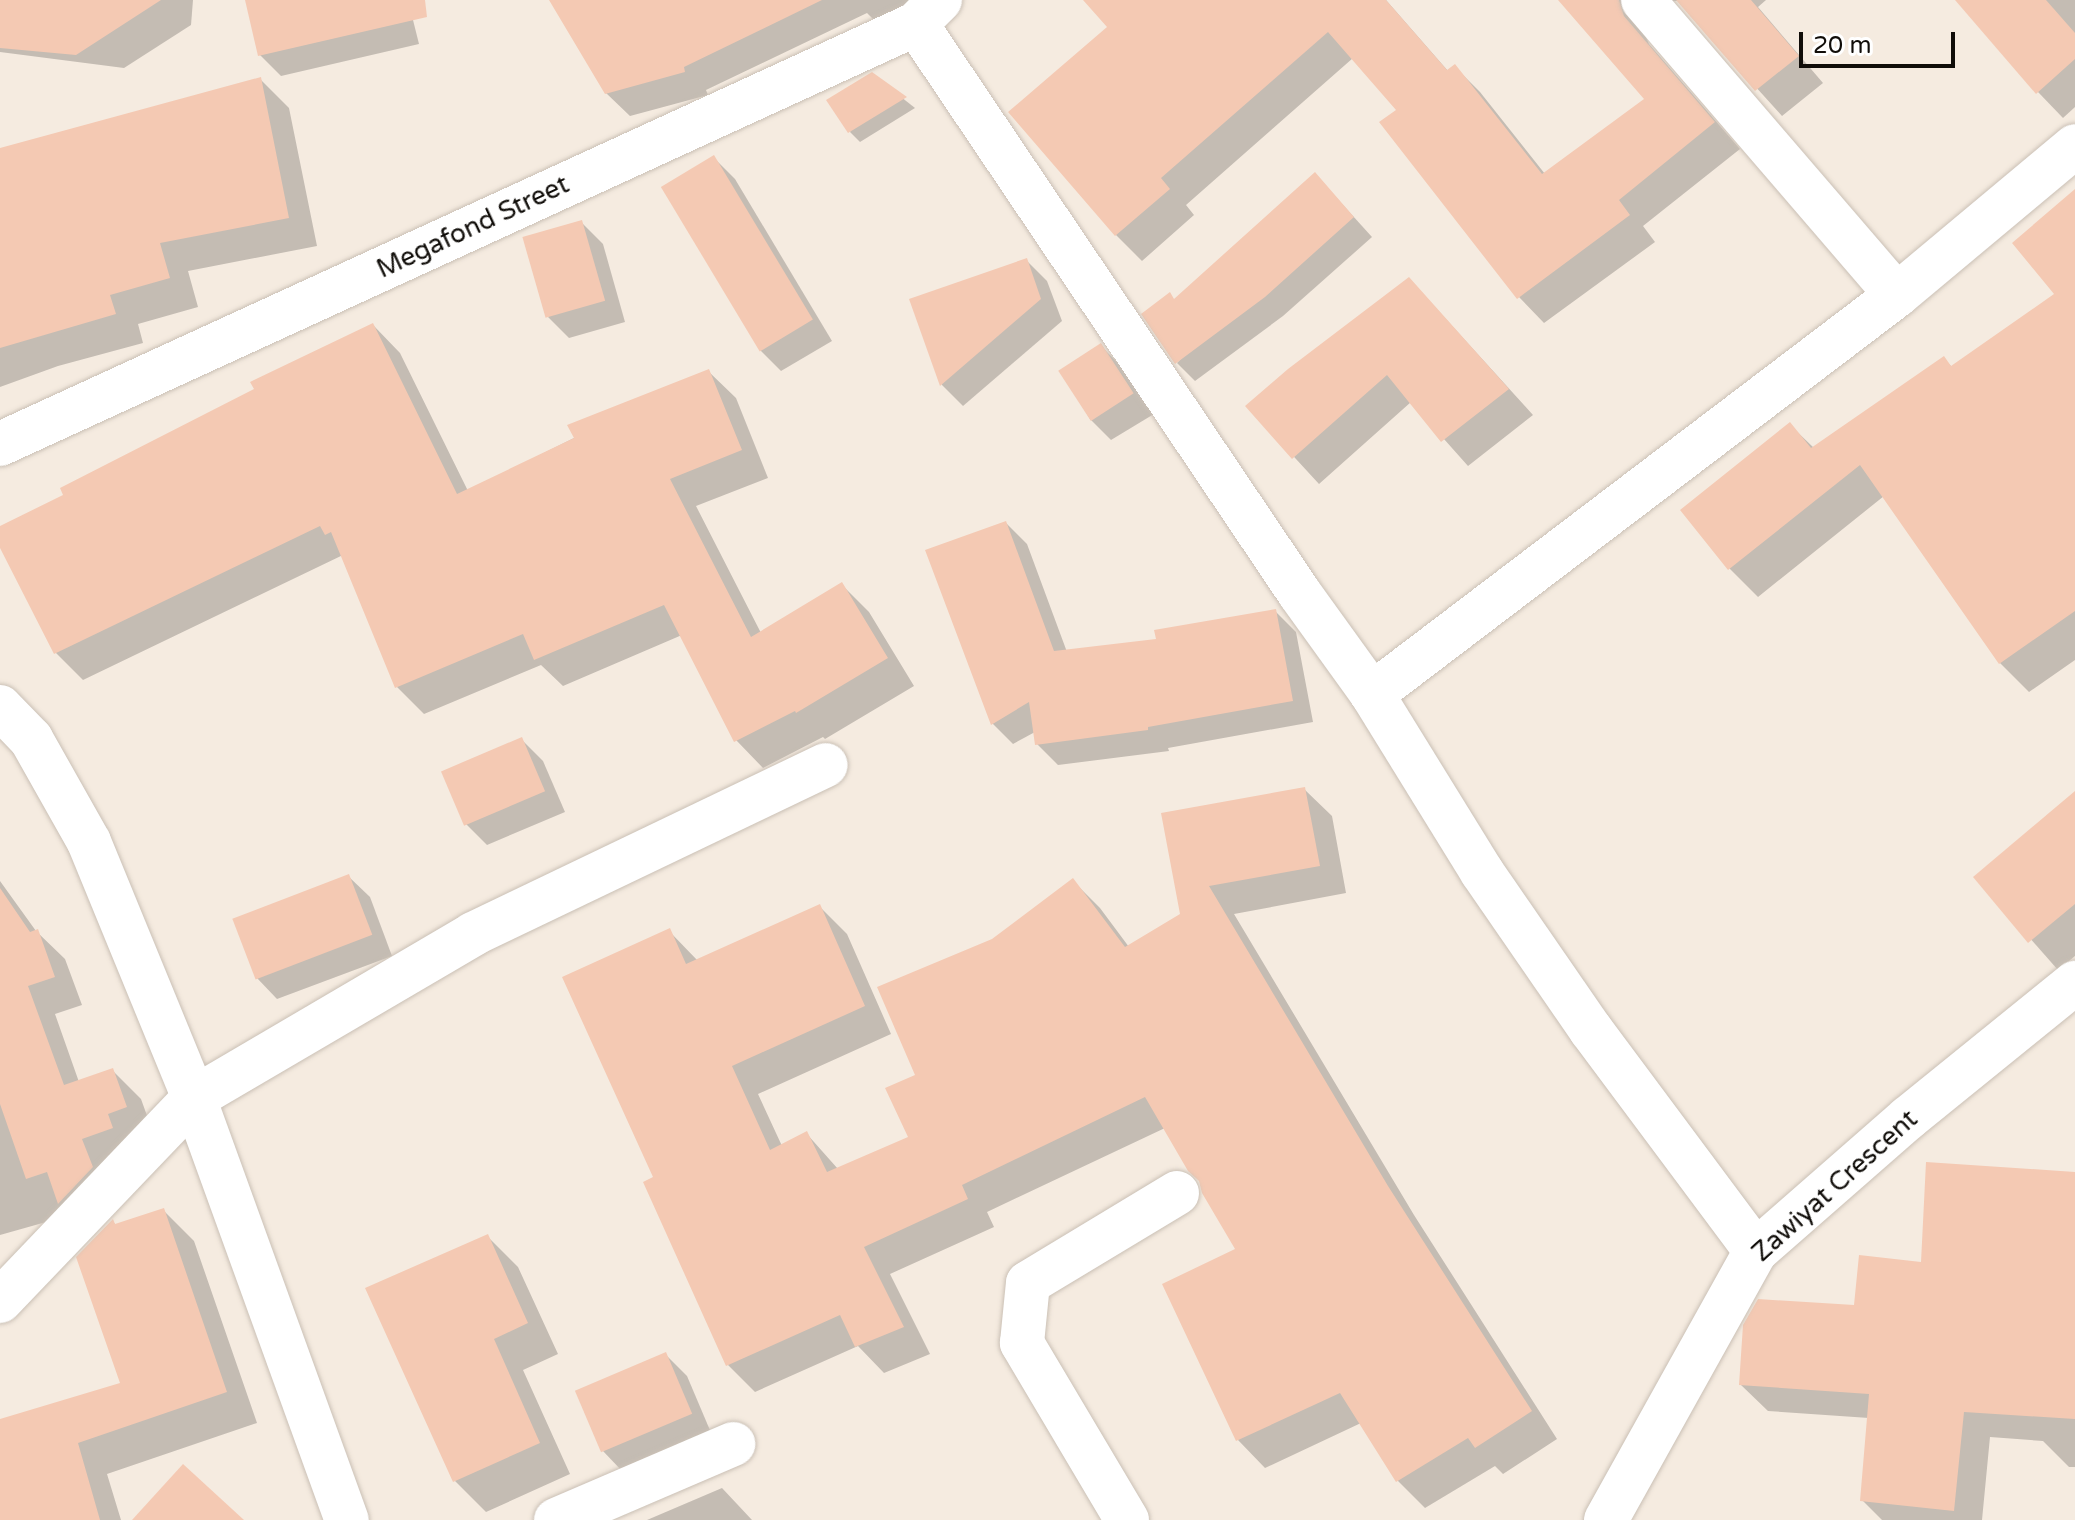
<!DOCTYPE html>
<html>
<head>
<meta charset="utf-8">
<style>
  body { margin:0 }
  #map { position:relative; width:2075px; height:1520px; overflow:hidden; background:#f5ebe0; font-family:"Varela Round",sans-serif }
  div>[style] { position:absolute }
  .shadow>* { inset:0; background:#0003 }
  .building>* { inset:0; background:#f4c9b3; transform-origin:0 0 }
  .roads { filter:drop-shadow(0 0 2px #cac0b5) drop-shadow(0 0 2px #cac0b5) }
  .street>* { height:44px; margin:-22px; padding:0 22px; transform-origin:22px; border-radius:22px; background:#fff }
  span { translate:-50% -50%; white-space:nowrap; text-align:center; line-height:1.15; -webkit-text-stroke:6px #fff; paint-order:stroke }
  .street-label { font-size:26px; color:#100d09 }
  .scale { position:absolute; left:1799px; top:32px; width:156px; height:36px; box-sizing:border-box; border:4px solid #100d09; border-top:0; padding-left:10px; font-size:24px; line-height:28px; white-space:nowrap; color:#100d09; -webkit-text-stroke:6px #fff; paint-order:stroke }
</style>
</head>
<body>
<div id="map">
  <div class="shadow">
    <i style="clip-path:polygon(0 0,193px 0,191px 25px,124px 68px,0 52px)"></i>
    <i style="clip-path:polygon(247px 0,408px 0,419px 44px,281px 76px,260px 55px)"></i>
    <i style="clip-path:polygon(551px 0,914px 0,883px 29px,867px 13px,706px 90px,708px 95px,630px 116px,606px 93px)"></i>
    <i style="clip-path:polygon(1086px 0,1386px 0,1448px 71px,1454px 66px,1480px 92px,1545px 174px,1647px 99px,1596px 0,1766px 0,1758px 7px,1823px 83px,1782px 116px,1678px 1px,1664px 1px,1644px 33px,1649px 44px,1740px 149px,1643px 226px,1655px 242px,1544px 323px,1519px 297px,1398px 110px,1353px 58px,1186px 205px,1194px 215px,1142px 261px,1116px 235px,1110px 27px)"></i>
    <i style="clip-path:polygon(1980px 0,2075px 0,2075px 107px,2063px 118px,2038px 92px)"></i>
    <i style="clip-path:polygon(872px 74px,915px 108px,860px 142px,850px 132px)"></i>
    <i style="clip-path:polygon(260px 79px,289px 108px,317px 246px,188px 271px,198px 307px,138px 324px,143px 343px,58px 366px,0 387px,0 150px)"></i>
    <i style="clip-path:polygon(714px 158px,735px 179px,832px 341px,781px 371px,760px 350px)"></i>
    <i style="clip-path:polygon(1333px 194px,1372px 237px,1283px 316px,1195px 381px,1177px 363px)"></i>
    <i style="clip-path:polygon(2075px 205px,2075px 660px,2029px 692px,2000px 663px,1884px 496px,1758px 597px,1730px 569px,1683px 511px,1790px 425px,1814px 448px,1943px 358px,1953px 368px,2057px 295px)"></i>
    <i style="clip-path:polygon(582px 223px,603px 244px,625px 322px,569px 338px,548px 317px)"></i>
    <i style="clip-path:polygon(1026px 260px,1047px 281px,1062px 321px,963px 406px,942px 385px,911px 300px)"></i>
    <i style="clip-path:polygon(1434px 306px,1533px 415px,1468px 466px,1411px 402px,1319px 484px,1248px 407px)"></i>
    <i style="clip-path:polygon(373px 325px,400px 353px,468px 491px,708px 371px,736px 398px,768px 478px,696px 506px,761px 633px,842px 585px,869px 612px,914px 686px,825px 739px,823px 737px,763px 768px,736px 740px,682px 635px,563px 686px,541px 665px,424px 714px,397px 687px,343px 555px,83px 680px,56px 653px,0 543px,0 529px,66px 496px)"></i>
    <i style="clip-path:polygon(1101px 346px,1122px 367px,1154px 414px,1111px 440px,1090px 419px,1063px 374px)"></i>
    <i style="clip-path:polygon(1006px 523px,1027px 544px,1067px 652px,1158px 641px,1275px 611px,1296px 632px,1313px 722px,1168px 748px,1169px 751px,1058px 765px,1037px 744px,1035px 732px,1013px 744px,992px 723px)"></i>
    <i style="clip-path:polygon(522px 740px,543px 761px,565px 812px,487px 845px,466px 824px)"></i>
    <i style="clip-path:polygon(1304px 789px,1332px 816px,1346px 893px,1234px 914px,1414px 1215px,1557px 1439px,1503px 1474px,1495px 1466px,1425px 1508px,1398px 1481px,1361px 1423px,1265px 1468px,1238px 1440px,1165px 1285px,1238px 1250px,1201px 1180px,1165px 1128px,987px 1212px,994px 1227px,890px 1274px,930px 1354px,884px 1373px,858px 1346px,755px 1392px,728px 1365px,656px 1178px,669px 931px,698px 961px,820px 907px,847px 934px,891px 1034px,758px 1094px,782px 1146px,806px 1133px,838px 1169px,911px 1138px,918px 1076px,993px 940px,1073px 881px,1100px 908px,1129px 947px,1182px 915px,1164px 814px)"></i>
    <i style="clip-path:polygon(2075px 794px,2075px 956px,2058px 970px,1976px 877px)"></i>
    <i style="clip-path:polygon(348px 876px,370px 897px,392px 956px,277px 999px,256px 977px)"></i>
    <i style="clip-path:polygon(0 881px,36px 931px,65px 959px,82px 1005px,55px 1014px,79px 1082px,113px 1071px,141px 1099px,154px 1135px,71px 1215px,0 1235px)"></i>
    <i style="clip-path:polygon(2075px 1174px,2075px 1467px,2069px 1467px,2043px 1441px,1990px 1437px,1982px 1520px,1882px 1520px,1862px 1500px,1869px 1418px,1768px 1411px,1741px 1385px,1923px 1265px)"></i>
    <i style="clip-path:polygon(163px 1210px,194px 1241px,257px 1423px,107px 1474px,121px 1520px,2px 1520px,0 1421px,123px 1385px,113px 1222px,117px 1226px)"></i>
    <i style="clip-path:polygon(487px 1236px,518px 1267px,558px 1354px,523px 1370px,570px 1474px,486px 1512px,455px 1481px)"></i>
    <i style="clip-path:polygon(666px 1355px,687px 1376px,712px 1435px,623px 1472px,602px 1450px)"></i>
    <i style="clip-path:polygon(722px 1488px,752px 1520px,647px 1520px)"></i>
  </div>
  <div class="building">
    <i style="clip-path:polygon(0 0,161px 0,76px 55px,0 48px)"></i>
    <i style="clip-path:polygon(245px 0,425px 0,427px 17px,258px 56px)"></i>
    <i style="clip-path:polygon(549px 0,822px 0,684px 67px,685px 72px,605px 94px)"></i>
    <i style="clip-path:polygon(1083px 0,1386px 0,1447px 70px,1455px 64px,1542px 174px,1644px 99px,1558px 0,1619px 0,1624px 16px,1715px 122px,1619px 200px,1630px 215px,1517px 299px,1379px 122px,1396px 110px,1328px 32px,1161px 178px,1170px 189px,1115px 236px,1008px 112px,1107px 27px)"></i>
    <i style="clip-path:polygon(1676px 0,1751px 0,1799px 56px,1755px 91px)"></i>
    <i style="clip-path:polygon(1955px 0,2046px 0,2075px 33px,2075px 59px,2036px 94px)"></i>
    <i style="clip-path:polygon(872px 72px,907px 97px,848px 133px,826px 100px)"></i>
    <i style="clip-path:polygon(261px 77px,289px 218px,160px 243px,170px 278px,110px 295px,116px 314px,0 348px,0 148px)"></i>
    <i style="left:714px;top:155px;width:192px;height:62px;rotate:59deg"></i>
    <i style="clip-path:polygon(1315px 172px,1354px 217px,1265px 297px,1175px 364px,1141px 314px,1170px 292px,1174px 299px)"></i>
    <i style="clip-path:polygon(2075px 189px,2075px 611px,1999px 664px,1860px 465px,1728px 570px,1680px 510px,1790px 422px,1811px 448px,1944px 356px,1951px 366px,2054px 294px,2012px 243px)"></i>
    <i style="left:582px;top:220px;width:84px;height:62px;rotate:74deg"></i>
    <i style="clip-path:polygon(1027px 258px,1041px 299px,940px 386px,909px 299px)"></i>
    <i style="clip-path:polygon(1409px 277px,1509px 389px,1441px 442px,1387px 375px,1292px 459px,1245px 406px,1288px 369px)"></i>
    <i style="clip-path:polygon(373px 323px,457px 494px,574px 438px,567px 425px,709px 369px,742px 450px,670px 479px,751px 637px,842px 582px,888px 658px,796px 713px,795px 711px,734px 742px,664px 605px,534px 660px,523px 634px,395px 688px,331px 532px,325px 535px,320px 526px,54px 654px,0 548px,0 526px,63px 495px,60px 488px,254px 389px,250px 382px)"></i>
    <i style="left:1101px;top:343px;width:60px;height:51px;rotate:57deg"></i>
    <i style="clip-path:polygon(1006px 521px,1054px 651px,1156px 639px,1154px 630px,1276px 609px,1293px 701px,1148px 727px,1148px 730px,1035px 745px,1029px 702px,991px 725px,925px 550px)"></i>
    <i style="left:522px;top:737px;width:59px;height:88px;rotate:67deg"></i>
    <i style="clip-path:polygon(1305px 787px,1320px 866px,1209px 886px,1388px 1186px,1532px 1411px,1475px 1448px,1468px 1438px,1396px 1482px,1340px 1393px,1236px 1441px,1162px 1284px,1235px 1249px,1202px 1193px,1199px 1181px,1188px 1171px,1145px 1097px,962px 1185px,968px 1199px,864px 1247px,904px 1327px,855px 1347px,840px 1315px,726px 1366px,643px 1182px,653px 1177px,562px 977px,670px 928px,686px 964px,820px 904px,865px 1006px,732px 1066px,770px 1150px,807px 1131px,827px 1172px,908px 1137px,885px 1088px,915px 1075px,877px 987px,992px 939px,1073px 878px,1125px 947px,1180px 914px,1161px 813px)"></i>
    <i style="clip-path:polygon(2075px 791px,2075px 904px,2028px 943px,1973px 877px)"></i>
    <i style="left:349px;top:874px;width:65px;height:125px;rotate:69deg"></i>
    <i style="clip-path:polygon(0 888px,30px 932px,38px 929px,55px 977px,28px 986px,64px 1085px,113px 1068px,127px 1107px,108px 1114px,113px 1128px,82px 1139px,93px 1167px,58px 1204px,47px 1172px,26px 1179px,0 1104px)"></i>
    <i style="clip-path:polygon(1926px 1162px,2075px 1172px,2075px 1419px,1964px 1412px,1954px 1511px,1860px 1501px,1869px 1394px,1739px 1385px,1743px 1325px,1758px 1299px,1854px 1305px,1859px 1255px,1921px 1262px)"></i>
    <i style="clip-path:polygon(164px 1208px,227px 1392px,78px 1443px,100px 1520px,0 1520px,0 1419px,120px 1383px,76px 1257px,113px 1219px,115px 1224px)"></i>
    <i style="clip-path:polygon(488px 1234px,528px 1323px,494px 1339px,540px 1443px,453px 1482px,365px 1288px)"></i>
    <i style="left:666px;top:1352px;width:67px;height:99px;rotate:67deg"></i>
    <i style="clip-path:polygon(183px 1464px,244px 1520px,132px 1520px)"></i>
  </div>
  <div class="roads">
    <div class="street">
      <i style="left:1643px;top:0;width:389px;rotate:49.3deg"></i>
      <i style="left:916px;top:24px;width:687px;rotate:56.03deg"></i>
      <i style="left:1300px;top:594px;width:123px;rotate:54.2deg"></i>
      <i style="left:1372px;top:694px;width:209px;rotate:58.3deg"></i>
      <i style="left:1482px;top:872px;width:192px;rotate:55.4deg"></i>
      <i style="left:1591px;top:1030px;width:276px;rotate:53.3deg"></i>
      <i style="left:0;top:444px;width:1008px;rotate:-24.63deg"></i>
      <i style="left:916px;top:24px;width:34px;rotate:-45deg"></i>
      <i style="left:1372px;top:694px;width:659px;rotate:-37.23deg"></i>
      <i style="left:1897px;top:295px;width:232px;rotate:-39.9deg"></i>
      <i style="left:0;top:707px;width:45px;rotate:45.9deg"></i>
      <i style="left:31px;top:739px;width:118px;rotate:60.6deg"></i>
      <i style="left:89px;top:842px;width:277px;rotate:67.7deg"></i>
      <i style="left:194px;top:1098px;width:449px;rotate:70.1deg"></i>
      <i style="left:0;top:1301px;width:281px;rotate:-46.3deg"></i>
      <i style="left:194px;top:1098px;width:324px;rotate:-30.4deg"></i>
      <i style="left:473px;top:934px;width:391px;rotate:-25.6deg"></i>
      <i style="left:556px;top:1520px;width:193px;rotate:-23.2deg"></i>
      <i style="left:1127px;top:1520px;width:206px;rotate:-120.7deg"></i>
      <i style="left:1022px;top:1343px;width:60px;rotate:-84.3deg"></i>
      <i style="left:1028px;top:1283px;width:174px;rotate:-31.1deg"></i>
      <i style="left:1606px;top:1520px;width:308px;rotate:-60.9deg"></i>
      <i style="left:1756px;top:1251px;width:202px;rotate:-41.2deg"></i>
      <i style="left:1908px;top:1118px;width:215px;rotate:-39deg"></i>
    </div>
  </div>
  <div class="street-label">
    <span style="left:473px;top:227px;rotate:-25deg">Megafond Street</span>
    <span style="left:1835px;top:1186px;rotate:-42deg">Zawiyat Crescent</span>
  </div>
  <div class="scale">20 m</div>
</div>
</body>
</html>
